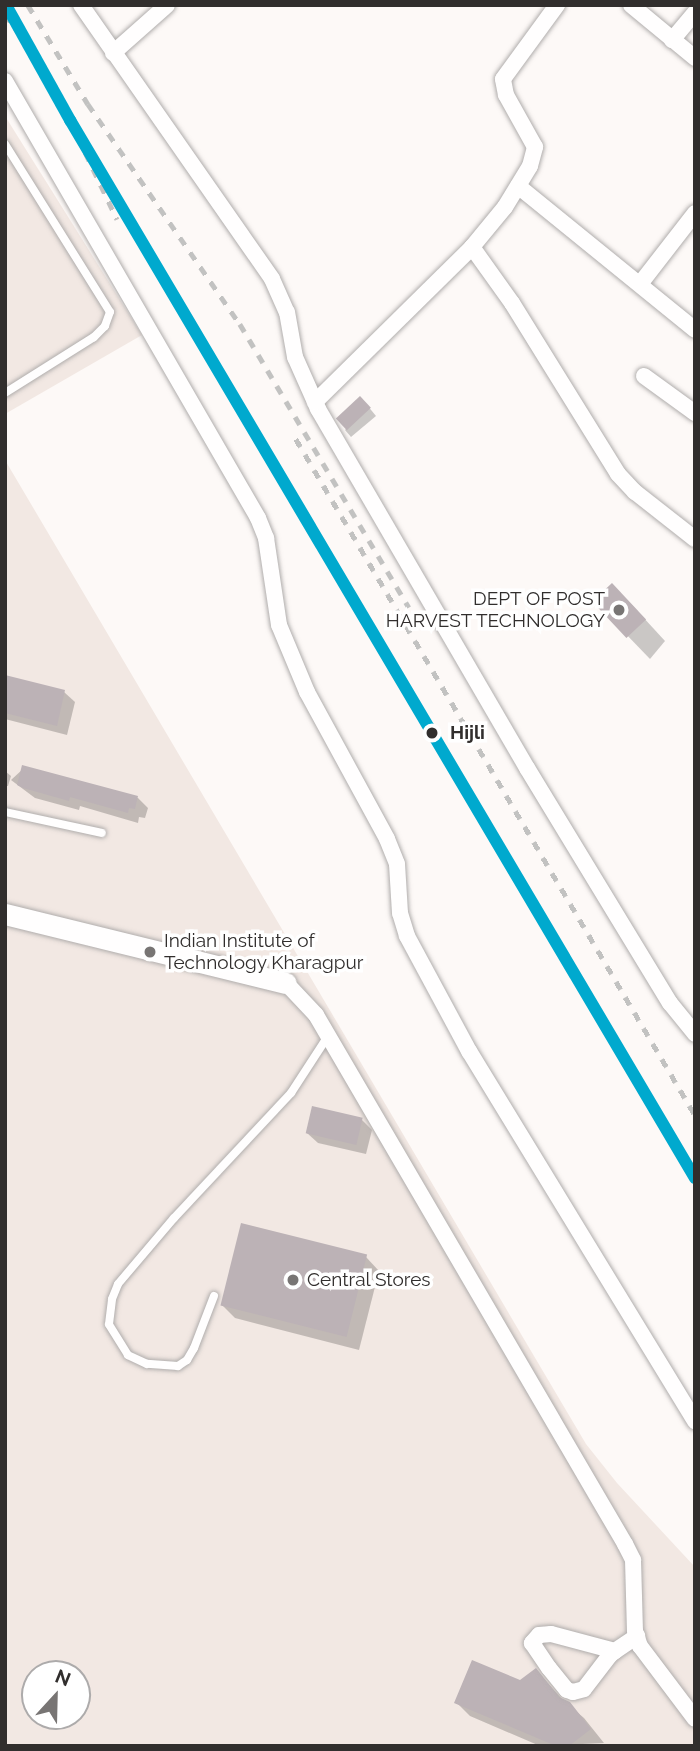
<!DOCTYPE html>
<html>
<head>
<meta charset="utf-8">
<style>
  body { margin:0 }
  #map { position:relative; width:700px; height:1751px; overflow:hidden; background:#fdf9f7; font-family:Raleway,sans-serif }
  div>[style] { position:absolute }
  .built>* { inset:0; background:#f2e8e3 }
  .shadow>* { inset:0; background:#0003 }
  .building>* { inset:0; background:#bcb2b6; transform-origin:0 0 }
  .roads { filter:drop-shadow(0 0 2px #b0adac) drop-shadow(0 0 2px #b0adac) }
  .service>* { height:8px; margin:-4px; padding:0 4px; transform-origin:4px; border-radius:4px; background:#fffefe }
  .minor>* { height:16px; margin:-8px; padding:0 8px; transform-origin:8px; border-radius:8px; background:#fffefe }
  .tertiary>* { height:21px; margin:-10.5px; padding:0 10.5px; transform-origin:10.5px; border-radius:10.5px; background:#fffefe }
  .rail>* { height:4.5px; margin-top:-2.25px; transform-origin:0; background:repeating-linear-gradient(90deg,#c2c2c1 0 9px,transparent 0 18px) }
  .rail-1>* { height:12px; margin:-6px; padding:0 6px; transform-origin:6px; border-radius:6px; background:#00a9ce }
  .dots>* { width:19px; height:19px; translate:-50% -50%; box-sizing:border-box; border:4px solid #fff; border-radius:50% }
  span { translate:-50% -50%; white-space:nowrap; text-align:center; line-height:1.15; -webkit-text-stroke:7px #fff; paint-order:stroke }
  .poi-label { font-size:19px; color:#312e2d }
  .right { translate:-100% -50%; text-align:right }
  .left { translate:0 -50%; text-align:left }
  .stop-label { font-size:19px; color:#312e2d; font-weight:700 }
  .frame { position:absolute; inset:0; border:7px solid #312e2d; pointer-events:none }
  .north { position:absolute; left:21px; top:1660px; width:70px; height:70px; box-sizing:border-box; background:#fff; border:2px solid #adabab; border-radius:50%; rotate:22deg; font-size:19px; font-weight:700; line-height:28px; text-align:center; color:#312e2d }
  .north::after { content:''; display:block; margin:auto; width:24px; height:32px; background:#787574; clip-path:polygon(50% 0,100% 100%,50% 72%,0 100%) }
</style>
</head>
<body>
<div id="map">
  <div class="built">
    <i style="clip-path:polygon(5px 116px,142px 335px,5px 414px)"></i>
    <i style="clip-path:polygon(evenodd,5px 460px,586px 1444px,617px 1483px,695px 1567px,695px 1746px,5px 1746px,5px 460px,35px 1674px,77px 1674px,77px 1716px,35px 1716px,35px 1674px)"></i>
  </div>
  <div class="shadow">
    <i style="clip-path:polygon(367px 405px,376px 416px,351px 437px,345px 430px)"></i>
    <i style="clip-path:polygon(594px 601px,631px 604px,665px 641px,650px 659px)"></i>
    <i style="clip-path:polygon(5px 676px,64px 692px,75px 702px,67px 735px,5px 719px)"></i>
    <i style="clip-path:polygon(24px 768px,138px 798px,148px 808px,145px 818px,139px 817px,138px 823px,80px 806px,79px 810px,35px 798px,11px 780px)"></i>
    <i style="clip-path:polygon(5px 771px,11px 776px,8px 786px,5px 786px)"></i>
    <i style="clip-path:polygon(362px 1120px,372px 1130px,366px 1154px,318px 1143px,307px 1133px)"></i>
    <i style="clip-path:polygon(366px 1257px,379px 1271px,359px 1350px,235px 1318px,222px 1305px)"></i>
    <i style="clip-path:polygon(536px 1670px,563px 1700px,584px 1718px,604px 1743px,540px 1746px,470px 1716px,456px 1702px,521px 1682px)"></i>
  </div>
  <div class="building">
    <i style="left:360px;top:396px;width:16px;height:33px;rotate:47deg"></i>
    <i style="left:612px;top:583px;width:50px;height:27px;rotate:47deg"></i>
    <i style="clip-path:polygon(5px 675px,65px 690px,57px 726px,5px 713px)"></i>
    <i style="clip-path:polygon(22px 765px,138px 796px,135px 809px,129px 808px,128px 813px,70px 797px,69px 801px,23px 788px,17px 785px)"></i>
    <i style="left:312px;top:1106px;width:52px;height:28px;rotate:13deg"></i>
    <i style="left:241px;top:1223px;width:130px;height:85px;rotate:14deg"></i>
    <i style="clip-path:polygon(472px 1660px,520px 1680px,536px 1668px,559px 1697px,570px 1702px,591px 1729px,569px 1746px,556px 1746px,454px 1703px)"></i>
  </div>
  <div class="roads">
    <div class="service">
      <i style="left:5px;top:144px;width:198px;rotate:58deg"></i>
      <i style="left:110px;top:312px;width:15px;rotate:110deg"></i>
      <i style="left:105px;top:326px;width:16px;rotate:135deg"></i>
      <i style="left:94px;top:337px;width:105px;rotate:147.8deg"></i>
      <i style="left:5px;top:812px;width:99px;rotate:12.2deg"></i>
      <i style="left:214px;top:1296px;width:56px;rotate:111deg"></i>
      <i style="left:194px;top:1348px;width:14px;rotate:120deg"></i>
      <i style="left:187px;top:1360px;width:11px;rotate:146deg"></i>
      <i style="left:178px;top:1366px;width:31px;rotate:-176deg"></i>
      <i style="left:147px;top:1364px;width:21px;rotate:-155deg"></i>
      <i style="left:128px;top:1355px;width:36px;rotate:-122deg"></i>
      <i style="left:109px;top:1324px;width:25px;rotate:-83deg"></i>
      <i style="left:112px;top:1299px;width:16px;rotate:-68deg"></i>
      <i style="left:118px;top:1284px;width:87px;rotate:-49.7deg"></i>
      <i style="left:174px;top:1218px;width:171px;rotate:-46.9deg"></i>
      <i style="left:291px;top:1093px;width:68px;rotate:-57deg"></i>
    </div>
    <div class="minor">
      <i style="left:81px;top:5px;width:334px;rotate:55.1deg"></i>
      <i style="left:272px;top:279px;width:36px;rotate:66deg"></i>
      <i style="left:287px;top:312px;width:46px;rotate:79.9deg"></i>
      <i style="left:295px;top:357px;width:57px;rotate:66.1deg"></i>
      <i style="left:318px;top:409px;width:415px;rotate:59.8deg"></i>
      <i style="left:527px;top:768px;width:275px;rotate:58.7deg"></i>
      <i style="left:670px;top:1003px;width:40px;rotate:51deg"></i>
      <i style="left:631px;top:5px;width:83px;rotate:39.6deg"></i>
      <i style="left:672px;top:40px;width:35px;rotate:-50deg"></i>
      <i style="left:113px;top:53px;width:72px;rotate:-41.6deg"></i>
      <i style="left:5px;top:81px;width:505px;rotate:59.93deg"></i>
      <i style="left:258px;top:518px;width:22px;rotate:68deg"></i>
      <i style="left:266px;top:538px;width:88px;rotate:81.5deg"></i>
      <i style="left:279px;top:625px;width:73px;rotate:67.3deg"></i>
      <i style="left:307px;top:692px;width:167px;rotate:61.4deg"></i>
      <i style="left:387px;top:839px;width:27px;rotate:68deg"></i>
      <i style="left:397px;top:864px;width:49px;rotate:86.5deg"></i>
      <i style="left:400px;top:913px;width:24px;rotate:73deg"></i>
      <i style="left:407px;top:936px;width:131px;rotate:61.7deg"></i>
      <i style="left:469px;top:1051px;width:434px;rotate:58.6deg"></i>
      <i style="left:518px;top:186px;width:228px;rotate:39.1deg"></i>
      <i style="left:472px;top:247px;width:69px;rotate:54.5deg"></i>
      <i style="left:512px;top:303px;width:201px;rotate:58.2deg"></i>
      <i style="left:618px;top:474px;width:25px;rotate:47deg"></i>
      <i style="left:635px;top:492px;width:76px;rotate:38.1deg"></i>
      <i style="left:640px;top:284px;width:90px;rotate:-52.2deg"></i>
      <i style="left:644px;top:376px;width:63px;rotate:36deg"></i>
      <i style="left:315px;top:402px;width:221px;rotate:-44.6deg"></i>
      <i style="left:472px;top:247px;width:52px;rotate:-50.5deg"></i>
      <i style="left:505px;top:207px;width:48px;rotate:-58.6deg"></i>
      <i style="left:530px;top:166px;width:20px;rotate:-75deg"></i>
      <i style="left:535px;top:147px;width:60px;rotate:-119.1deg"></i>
      <i style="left:506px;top:95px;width:16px;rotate:-101deg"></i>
      <i style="left:503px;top:79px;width:92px;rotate:-53.9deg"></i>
      <i style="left:286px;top:983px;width:44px;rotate:46.8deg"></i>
      <i style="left:316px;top:1015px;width:613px;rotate:59.71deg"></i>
      <i style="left:625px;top:1544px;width:18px;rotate:63deg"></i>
      <i style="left:633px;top:1560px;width:71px;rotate:88.4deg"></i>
      <i style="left:635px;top:1631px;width:16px;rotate:72deg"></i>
      <i style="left:640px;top:1646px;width:91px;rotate:53deg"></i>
      <i style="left:615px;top:1651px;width:66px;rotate:-165.1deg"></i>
      <i style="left:551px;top:1634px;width:12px;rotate:175deg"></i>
      <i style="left:539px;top:1635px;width:11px;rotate:131deg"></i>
      <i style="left:532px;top:1643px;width:30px;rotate:56deg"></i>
      <i style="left:549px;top:1668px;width:28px;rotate:51deg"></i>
      <i style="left:567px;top:1690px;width:6px;rotate:18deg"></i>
      <i style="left:573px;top:1692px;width:11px;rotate:-15deg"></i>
      <i style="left:584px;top:1689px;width:43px;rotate:-52.6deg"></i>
      <i style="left:610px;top:1655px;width:6px;rotate:-39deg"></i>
      <i style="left:615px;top:1651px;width:27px;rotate:-34deg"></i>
    </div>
    <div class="tertiary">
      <i style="left:5px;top:914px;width:289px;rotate:13.8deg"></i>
    </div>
  </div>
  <div class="rail">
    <i style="left:28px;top:5px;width:116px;rotate:58.8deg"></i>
    <i style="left:88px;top:104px;width:267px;rotate:55.4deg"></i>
    <i style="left:240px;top:324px;width:330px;rotate:59.2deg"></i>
    <i style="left:5px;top:14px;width:57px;rotate:53.5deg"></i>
    <i style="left:70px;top:120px;width:110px;rotate:64.6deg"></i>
    <i style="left:296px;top:439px;width:785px;rotate:59.45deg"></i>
  </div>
  <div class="rail-1">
    <i style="left:6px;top:5px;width:132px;rotate:60.9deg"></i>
    <i style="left:70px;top:120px;width:1229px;rotate:59.43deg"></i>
  </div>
  <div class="dots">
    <i style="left:619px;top:610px;background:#787574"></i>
    <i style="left:432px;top:733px;background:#312e2d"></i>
    <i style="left:150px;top:952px;background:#787574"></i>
    <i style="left:293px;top:1280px;background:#787574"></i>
  </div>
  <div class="poi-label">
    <span class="right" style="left:605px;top:610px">DEPT OF POST<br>HARVEST TECHNOLOGY</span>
    <span class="left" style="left:164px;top:952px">Indian Institute of<br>Technology Kharagpur</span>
    <span class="left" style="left:307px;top:1280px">Central Stores</span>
  </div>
  <div class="stop-label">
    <span class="left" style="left:450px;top:733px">Hijli</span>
  </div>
  <div class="frame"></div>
  <div class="north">N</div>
</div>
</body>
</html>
